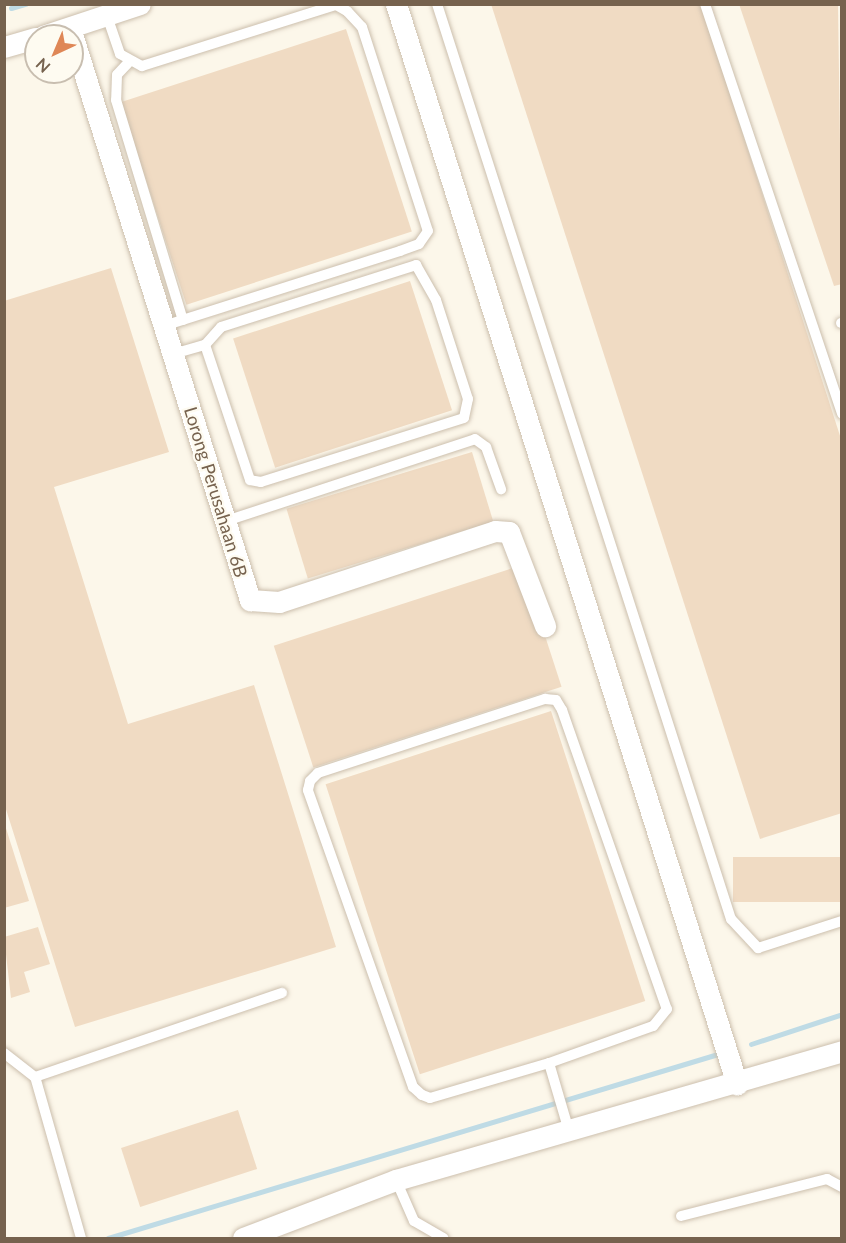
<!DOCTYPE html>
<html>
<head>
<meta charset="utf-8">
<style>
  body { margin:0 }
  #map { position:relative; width:846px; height:1243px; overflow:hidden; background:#fcf7ea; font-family:Lato,sans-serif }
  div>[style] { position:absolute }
  .stream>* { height:5px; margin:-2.5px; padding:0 2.5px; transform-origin:2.5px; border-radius:2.5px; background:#bfdbe5 }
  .building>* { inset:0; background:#f0dbc3; transform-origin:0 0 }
  .roads { filter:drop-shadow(0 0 2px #ccbfad) drop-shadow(0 0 2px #ccbfad) }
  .service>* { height:10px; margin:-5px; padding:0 5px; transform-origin:5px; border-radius:5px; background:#fff }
  .minor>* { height:21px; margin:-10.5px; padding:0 10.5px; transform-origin:10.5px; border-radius:10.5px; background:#fff }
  span { translate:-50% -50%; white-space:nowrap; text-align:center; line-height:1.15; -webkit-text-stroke:4.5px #fefbf1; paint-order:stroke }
  .street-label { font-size:18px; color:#76624e }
  .frame { position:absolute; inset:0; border:6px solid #76624e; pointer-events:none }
  .north { position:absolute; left:24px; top:24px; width:60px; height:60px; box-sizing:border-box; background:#fefbf1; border:2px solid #c8beb0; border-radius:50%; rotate:224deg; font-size:16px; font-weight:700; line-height:24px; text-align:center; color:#76624e }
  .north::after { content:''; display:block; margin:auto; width:21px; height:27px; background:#df8756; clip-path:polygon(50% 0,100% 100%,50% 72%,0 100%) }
</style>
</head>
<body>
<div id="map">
  <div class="stream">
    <i style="left:11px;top:8px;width:15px;rotate:-16deg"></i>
    <i style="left:751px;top:1044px;width:96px;rotate:-18.2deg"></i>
    <i style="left:108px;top:1238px;width:637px;rotate:-16.79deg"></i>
  </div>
  <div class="building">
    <i style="clip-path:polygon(491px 4px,701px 4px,842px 442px,842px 813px,760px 839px)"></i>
    <i style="clip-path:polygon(739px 4px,838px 4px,842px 284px,834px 286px)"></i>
    <i style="left:346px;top:29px;width:213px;height:237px;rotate:72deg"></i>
    <i style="clip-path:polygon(111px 268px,169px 452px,54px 487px,128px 724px,254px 685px,336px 947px,75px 1027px,4px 803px,4px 301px)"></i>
    <i style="left:410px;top:281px;width:136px;height:186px;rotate:72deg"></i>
    <i style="left:472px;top:452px;width:73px;height:194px;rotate:73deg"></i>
    <i style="left:522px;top:565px;width:128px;height:261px;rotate:72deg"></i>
    <i style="left:551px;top:711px;width:305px;height:237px;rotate:72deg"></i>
    <i style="clip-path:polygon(4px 822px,29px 901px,4px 908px)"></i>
    <i style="left:842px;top:857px;width:45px;height:109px;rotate:90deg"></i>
    <i style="clip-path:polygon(38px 927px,50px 964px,24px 972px,30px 992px,11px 998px,4px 937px)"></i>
    <i style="left:238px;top:1110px;width:62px;height:123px;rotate:72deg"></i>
  </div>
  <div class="roads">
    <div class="service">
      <i style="left:437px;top:4px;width:961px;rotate:72.19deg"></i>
      <i style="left:731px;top:919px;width:40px;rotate:47deg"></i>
      <i style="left:758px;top:948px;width:88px;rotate:-17.8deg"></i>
      <i style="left:705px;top:4px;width:432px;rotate:71.5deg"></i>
      <i style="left:107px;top:16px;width:40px;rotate:71.1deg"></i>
      <i style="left:120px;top:54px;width:25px;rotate:29deg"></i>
      <i style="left:142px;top:66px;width:203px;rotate:-17.5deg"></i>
      <i style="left:336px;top:5px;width:13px;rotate:29deg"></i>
      <i style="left:347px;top:11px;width:22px;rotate:47deg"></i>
      <i style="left:362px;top:27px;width:214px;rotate:72.1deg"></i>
      <i style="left:428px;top:231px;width:16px;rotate:125deg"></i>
      <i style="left:419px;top:244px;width:20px;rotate:160deg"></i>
      <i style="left:400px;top:251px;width:248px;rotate:162.4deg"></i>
      <i style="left:128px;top:63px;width:16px;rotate:133deg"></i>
      <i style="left:117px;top:75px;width:25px;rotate:92deg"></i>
      <i style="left:116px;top:100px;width:230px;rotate:73.1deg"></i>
      <i style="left:841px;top:323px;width:1px"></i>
      <i style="left:173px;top:354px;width:33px;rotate:-16deg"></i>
      <i style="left:205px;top:345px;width:24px;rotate:-48deg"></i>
      <i style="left:221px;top:327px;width:205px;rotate:-17.6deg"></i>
      <i style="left:416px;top:265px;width:40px;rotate:60.3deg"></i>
      <i style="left:436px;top:300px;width:104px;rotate:72.1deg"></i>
      <i style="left:468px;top:399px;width:19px;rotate:102deg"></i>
      <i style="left:464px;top:418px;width:213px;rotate:162.5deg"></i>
      <i style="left:261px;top:482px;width:11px;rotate:-170deg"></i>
      <i style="left:250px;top:480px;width:142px;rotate:-108.4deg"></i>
      <i style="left:226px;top:521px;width:262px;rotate:-18.2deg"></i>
      <i style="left:475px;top:439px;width:14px;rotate:36deg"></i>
      <i style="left:486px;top:447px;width:45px;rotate:70.3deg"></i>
      <i style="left:545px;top:699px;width:11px;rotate:5deg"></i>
      <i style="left:556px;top:700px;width:12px;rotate:59deg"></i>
      <i style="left:562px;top:710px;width:317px;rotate:70.7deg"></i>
      <i style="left:667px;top:1009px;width:22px;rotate:129deg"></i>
      <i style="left:653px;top:1026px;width:110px;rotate:160.4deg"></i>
      <i style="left:549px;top:1063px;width:124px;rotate:163.6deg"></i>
      <i style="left:430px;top:1098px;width:9px;rotate:-159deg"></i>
      <i style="left:422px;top:1095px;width:12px;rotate:-138deg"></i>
      <i style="left:413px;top:1087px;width:315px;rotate:-109.5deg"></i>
      <i style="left:308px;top:790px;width:9px;rotate:-77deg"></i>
      <i style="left:310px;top:781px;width:11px;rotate:-45deg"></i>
      <i style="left:318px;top:773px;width:239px;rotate:-18.1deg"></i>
      <i style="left:4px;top:1053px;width:39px;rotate:38deg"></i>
      <i style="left:549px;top:1063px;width:71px;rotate:73.6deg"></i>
      <i style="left:396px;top:1180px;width:45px;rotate:66.3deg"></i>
      <i style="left:414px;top:1221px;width:34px;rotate:30deg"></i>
      <i style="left:681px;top:1216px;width:151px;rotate:-14.2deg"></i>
      <i style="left:827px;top:1179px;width:17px;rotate:28deg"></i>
      <i style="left:81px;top:1238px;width:167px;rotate:-105.9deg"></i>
      <i style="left:35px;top:1077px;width:261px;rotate:-18.8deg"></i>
    </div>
    <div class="minor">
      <i style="left:396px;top:4px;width:1133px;rotate:72.48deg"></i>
      <i style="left:70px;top:28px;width:600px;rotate:72.53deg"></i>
      <i style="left:250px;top:600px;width:29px;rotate:4deg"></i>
      <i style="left:279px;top:602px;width:227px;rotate:-18.2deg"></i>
      <i style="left:495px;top:531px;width:14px;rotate:4deg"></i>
      <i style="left:509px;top:532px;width:101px;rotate:69deg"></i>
      <i style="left:43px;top:36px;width:102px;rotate:-18.3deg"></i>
      <i style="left:4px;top:47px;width:33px;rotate:-16deg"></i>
      <i style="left:243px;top:1238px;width:164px;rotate:-20.8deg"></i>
      <i style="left:396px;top:1180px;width:464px;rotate:-16.1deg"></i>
    </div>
  </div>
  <div class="street-label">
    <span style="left:216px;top:492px;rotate:73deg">Lorong Perusahaan 6B</span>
  </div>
  <div class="frame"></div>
  <div class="north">N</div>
</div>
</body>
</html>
